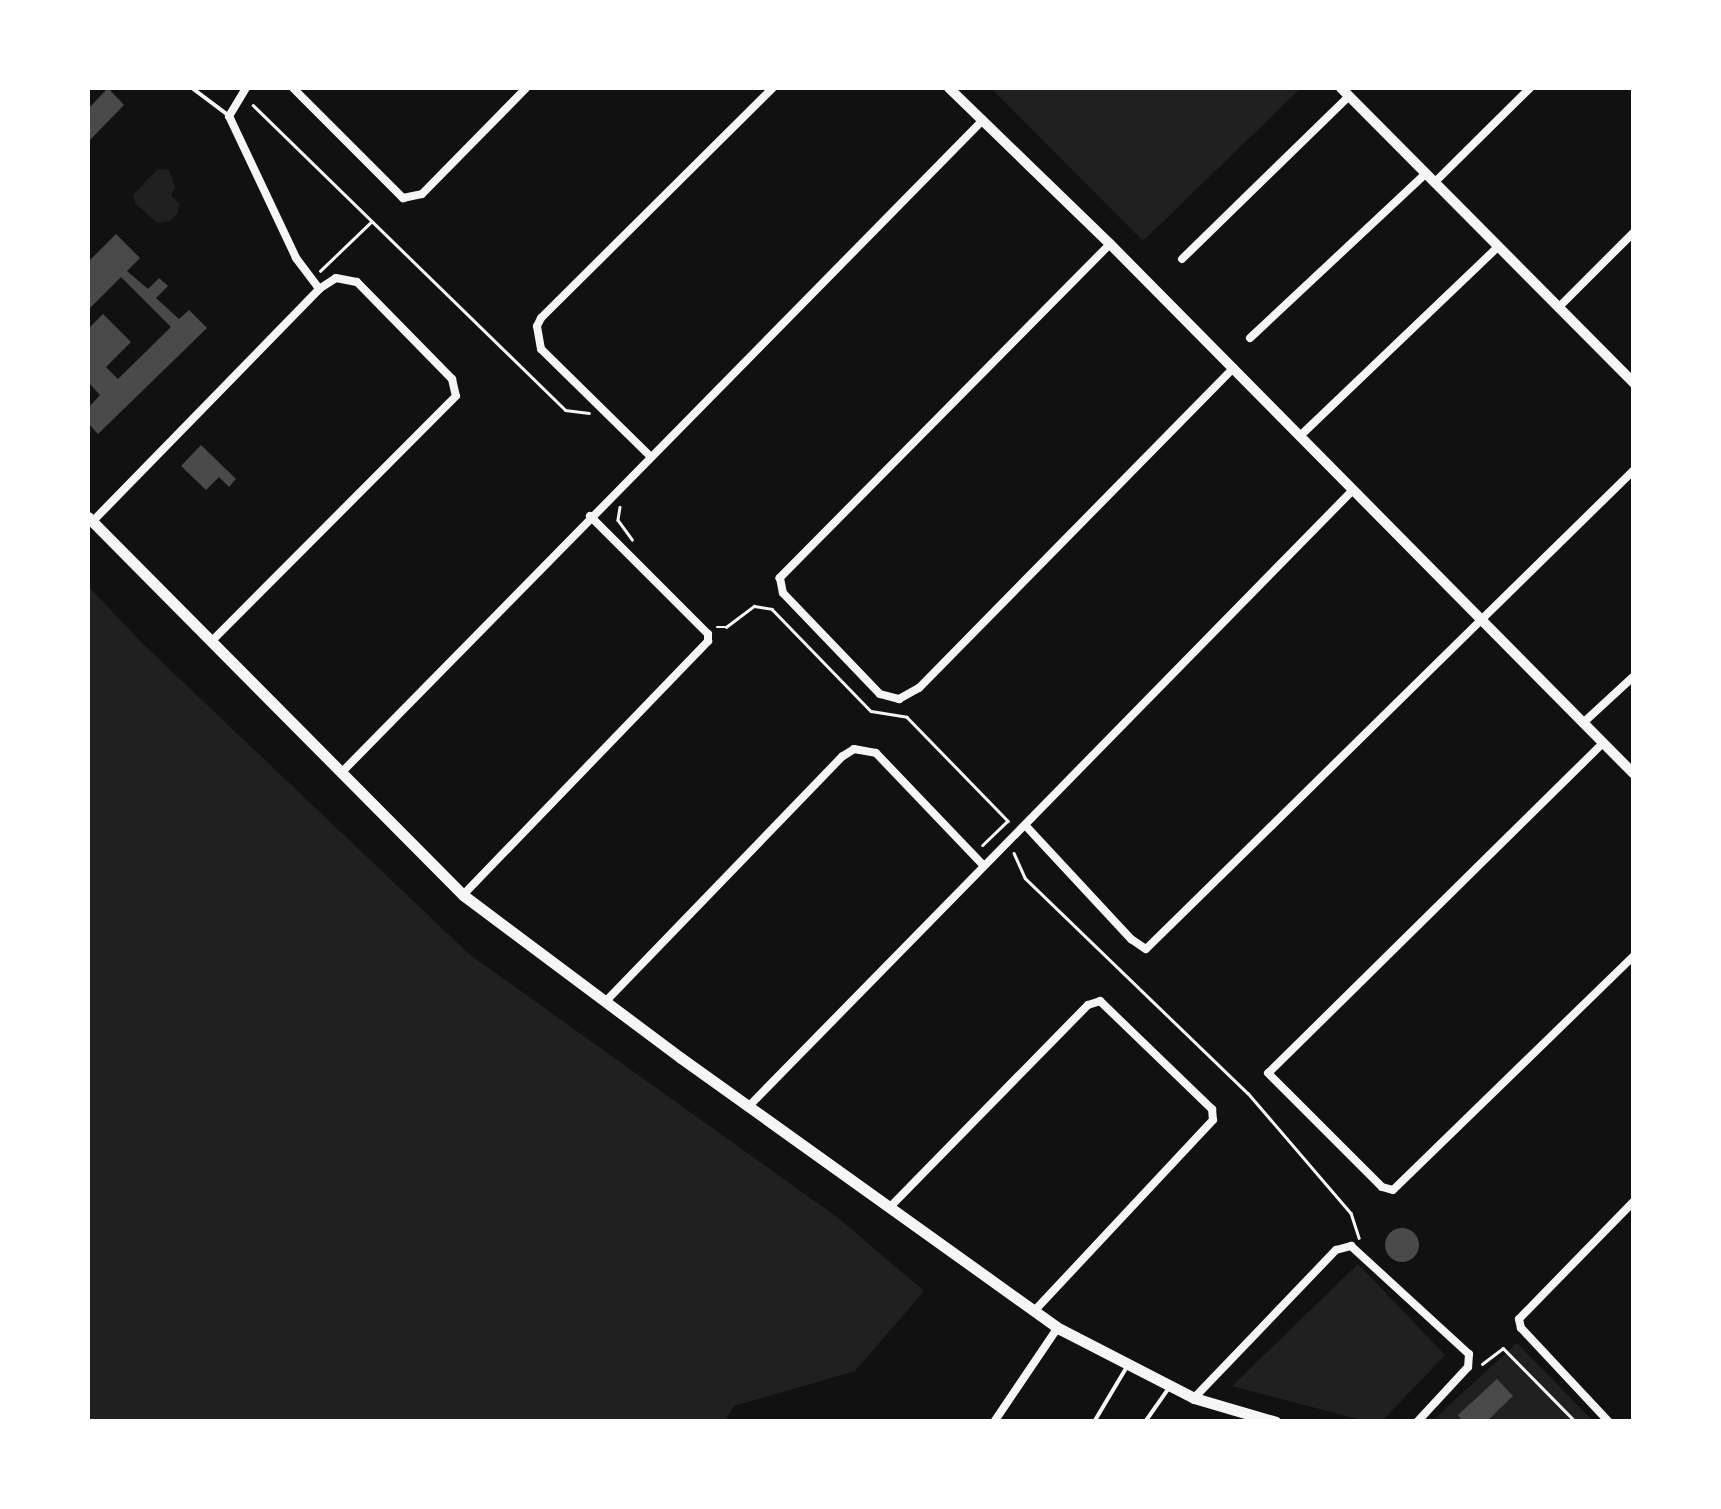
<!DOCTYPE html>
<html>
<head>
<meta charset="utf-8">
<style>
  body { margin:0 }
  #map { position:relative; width:1721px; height:1509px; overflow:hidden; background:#111; font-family:Barlow,sans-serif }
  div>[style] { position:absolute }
  .green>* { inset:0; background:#202020 }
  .building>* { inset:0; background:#4a4a4a }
  .round { border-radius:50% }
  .path>* { height:2.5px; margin:-1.25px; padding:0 1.25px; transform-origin:1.25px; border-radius:1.25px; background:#f5f5f5 }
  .service>* { height:4px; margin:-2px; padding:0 2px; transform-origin:2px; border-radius:2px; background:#f5f5f5 }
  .minor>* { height:8px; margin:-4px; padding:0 4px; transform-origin:4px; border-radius:4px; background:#f5f5f5 }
  .tertiary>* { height:10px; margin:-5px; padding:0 5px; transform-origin:5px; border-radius:5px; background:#f5f5f5 }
  .secondary>* { height:11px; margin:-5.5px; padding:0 5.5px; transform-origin:5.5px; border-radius:5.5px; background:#f5f5f5 }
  span { translate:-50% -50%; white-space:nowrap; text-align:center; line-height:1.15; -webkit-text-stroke:10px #fff; paint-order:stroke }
  .frame { position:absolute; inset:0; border:90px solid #fff; pointer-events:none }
</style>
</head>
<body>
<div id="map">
  <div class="green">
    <i style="clip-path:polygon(991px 88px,1301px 88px,1143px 241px)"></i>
    <i style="clip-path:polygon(158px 169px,169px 170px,175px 187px,171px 195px,179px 204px,178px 213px,170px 221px,157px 223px,135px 203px,133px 195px)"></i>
    <i style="clip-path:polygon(88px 586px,141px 642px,469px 954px,837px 1217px,924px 1291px,855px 1371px,734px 1406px,725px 1421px,88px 1421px)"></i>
    <i style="clip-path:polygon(1358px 1264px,1445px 1355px,1382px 1421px,1365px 1421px,1232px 1386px)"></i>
    <i style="clip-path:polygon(1517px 1343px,1593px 1421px,1431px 1422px)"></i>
  </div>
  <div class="building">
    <i style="clip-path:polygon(108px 88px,124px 105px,88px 142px,88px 109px)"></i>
    <i style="clip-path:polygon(116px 234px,140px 258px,127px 271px,148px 289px,159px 278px,168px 286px,156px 298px,179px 319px,189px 310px,207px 328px,98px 434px,88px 423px,88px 408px,100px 395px,88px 382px,88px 329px,103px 314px,131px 342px,106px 367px,118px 379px,171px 327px,121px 277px,88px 310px,88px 262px)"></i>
    <i style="clip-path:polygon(201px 445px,236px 479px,229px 487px,219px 477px,206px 490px,181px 466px)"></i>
    <i class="round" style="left:1385px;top:1228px;width:34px;height:34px"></i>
    <i style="clip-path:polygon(1497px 1379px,1513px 1396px,1486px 1422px,1463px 1422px,1458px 1415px)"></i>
  </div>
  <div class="path">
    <i style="left:253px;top:105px;width:436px;rotate:44.3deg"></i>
    <i style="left:565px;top:410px;width:24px;rotate:7deg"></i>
    <i style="left:320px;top:271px;width:71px;rotate:-43.9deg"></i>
    <i style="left:620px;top:507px;width:13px;rotate:99deg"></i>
    <i style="left:618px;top:520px;width:24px;rotate:54deg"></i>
    <i style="left:717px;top:627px;width:9px"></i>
    <i style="left:726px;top:627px;width:35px;rotate:-37deg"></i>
    <i style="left:754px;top:606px;width:18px;rotate:9deg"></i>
    <i style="left:772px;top:609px;width:142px;rotate:45.9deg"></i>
    <i style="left:871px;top:711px;width:36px;rotate:9deg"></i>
    <i style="left:907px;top:717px;width:145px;rotate:45.8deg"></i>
    <i style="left:1008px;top:821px;width:35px;rotate:136deg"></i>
    <i style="left:1014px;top:853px;width:27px;rotate:66deg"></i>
    <i style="left:1025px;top:878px;width:310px;rotate:44deg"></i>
    <i style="left:1248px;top:1093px;width:158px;rotate:49.4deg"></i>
    <i style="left:1351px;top:1213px;width:26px;rotate:72deg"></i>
    <i style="left:1482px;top:1364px;width:26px;rotate:-37deg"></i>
    <i style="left:1503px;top:1348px;width:104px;rotate:45.4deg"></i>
  </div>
  <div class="service">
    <i style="left:192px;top:88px;width:45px;rotate:36.9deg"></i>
    <i style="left:1094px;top:1422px;width:66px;rotate:-59.2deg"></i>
    <i style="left:1145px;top:1422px;width:39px;rotate:-55deg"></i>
  </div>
  <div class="minor">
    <i style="left:246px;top:88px;width:33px;rotate:121deg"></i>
    <i style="left:229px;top:116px;width:157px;rotate:64.7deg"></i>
    <i style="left:296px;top:258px;width:39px;rotate:53deg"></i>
    <i style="left:293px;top:88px;width:156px;rotate:45deg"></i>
    <i style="left:403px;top:198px;width:19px;rotate:-12deg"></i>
    <i style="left:422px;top:194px;width:148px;rotate:-45.5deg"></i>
    <i style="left:1434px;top:183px;width:135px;rotate:-44.7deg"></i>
    <i style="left:1110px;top:244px;width:470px;rotate:134.7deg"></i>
    <i style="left:780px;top:578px;width:15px;rotate:79deg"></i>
    <i style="left:783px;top:593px;width:140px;rotate:46.2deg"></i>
    <i style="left:880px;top:694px;width:20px;rotate:15deg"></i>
    <i style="left:899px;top:699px;width:23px;rotate:-29deg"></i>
    <i style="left:919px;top:688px;width:449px;rotate:-45.5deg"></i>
    <i style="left:1182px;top:259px;width:233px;rotate:-44.3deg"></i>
    <i style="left:1559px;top:307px;width:106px;rotate:-45deg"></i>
    <i style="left:1250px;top:338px;width:240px;rotate:-43.1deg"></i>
    <i style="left:1300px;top:436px;width:274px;rotate:-43.7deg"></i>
    <i style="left:651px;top:457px;width:154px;rotate:-135.5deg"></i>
    <i style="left:541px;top:349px;width:23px;rotate:-100deg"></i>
    <i style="left:537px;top:326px;width:9px;rotate:-63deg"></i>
    <i style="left:541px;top:318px;width:327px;rotate:-44.8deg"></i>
    <i style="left:92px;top:522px;width:325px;rotate:-45.7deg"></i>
    <i style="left:319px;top:289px;width:20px;rotate:-33deg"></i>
    <i style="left:336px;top:278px;width:21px;rotate:11deg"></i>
    <i style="left:357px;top:282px;width:136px;rotate:45.6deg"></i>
    <i style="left:452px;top:379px;width:17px;rotate:77deg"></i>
    <i style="left:456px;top:396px;width:347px;rotate:134.9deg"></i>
    <i style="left:1583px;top:723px;width:69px;rotate:-42.7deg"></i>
    <i style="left:1603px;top:743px;width:470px;rotate:135.4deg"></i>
    <i style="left:1268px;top:1073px;width:161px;rotate:45deg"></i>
    <i style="left:1382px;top:1187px;width:11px;rotate:15deg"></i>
    <i style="left:1393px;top:1190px;width:336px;rotate:-44.2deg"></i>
    <i style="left:341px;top:773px;width:916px;rotate:-45.49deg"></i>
    <i style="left:1025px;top:825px;width:156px;rotate:47.1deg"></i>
    <i style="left:1131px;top:939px;width:18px;rotate:34deg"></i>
    <i style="left:1146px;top:949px;width:684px;rotate:-44.47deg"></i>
    <i style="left:463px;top:895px;width:353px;rotate:-46deg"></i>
    <i style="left:708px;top:641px;width:7px;rotate:-90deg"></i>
    <i style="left:708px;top:634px;width:167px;rotate:-135deg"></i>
    <i style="left:607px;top:1000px;width:339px;rotate:-46deg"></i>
    <i style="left:843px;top:756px;width:13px;rotate:-32deg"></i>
    <i style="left:854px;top:749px;width:22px;rotate:10deg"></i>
    <i style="left:876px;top:753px;width:156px;rotate:46.3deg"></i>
    <i style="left:751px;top:1104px;width:860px;rotate:-45.57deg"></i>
    <i style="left:892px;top:1205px;width:280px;rotate:-45.6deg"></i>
    <i style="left:1088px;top:1005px;width:13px;rotate:-18deg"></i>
    <i style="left:1100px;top:1001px;width:156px;rotate:44deg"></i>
    <i style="left:1212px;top:1109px;width:11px;rotate:85deg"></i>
    <i style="left:1213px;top:1120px;width:262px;rotate:133.1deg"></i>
    <i style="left:1194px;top:1398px;width:205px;rotate:-46.2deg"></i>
    <i style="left:1336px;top:1250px;width:16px;rotate:-15deg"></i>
    <i style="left:1351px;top:1246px;width:160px;rotate:42.5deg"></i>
    <i style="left:1469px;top:1354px;width:13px;rotate:94deg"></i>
    <i style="left:1468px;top:1367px;width:75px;rotate:132.8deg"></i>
    <i style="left:994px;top:1422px;width:115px;rotate:-56deg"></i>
    <i style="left:1609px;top:1422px;width:129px;rotate:-133.1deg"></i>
    <i style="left:1521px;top:1328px;width:9px;rotate:-103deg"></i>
    <i style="left:1519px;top:1319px;width:165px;rotate:-45.7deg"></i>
  </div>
  <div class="tertiary">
    <i style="left:949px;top:88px;width:224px;rotate:44.1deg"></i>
    <i style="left:1110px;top:244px;width:745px;rotate:45.33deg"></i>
    <i style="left:1341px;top:88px;width:416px;rotate:45.2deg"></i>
  </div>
  <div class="secondary">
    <i style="left:88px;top:517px;width:532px;rotate:45.23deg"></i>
    <i style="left:463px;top:895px;width:272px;rotate:36.8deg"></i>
    <i style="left:681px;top:1058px;width:466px;rotate:35.6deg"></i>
    <i style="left:1060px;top:1329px;width:151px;rotate:27.2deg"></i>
    <i style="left:1194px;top:1398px;width:85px;rotate:16.3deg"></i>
  </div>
  <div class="frame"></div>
</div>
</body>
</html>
